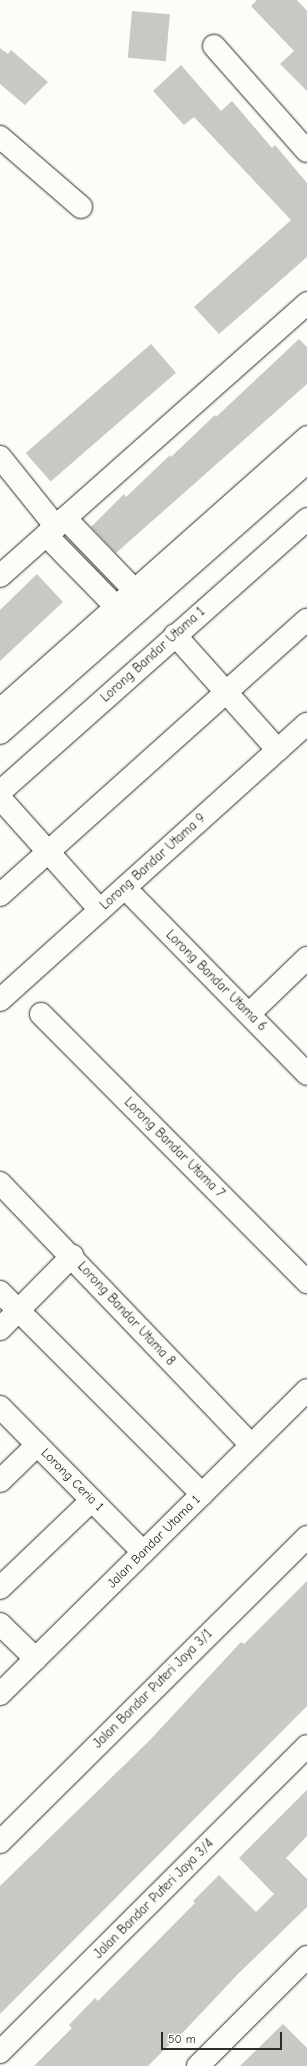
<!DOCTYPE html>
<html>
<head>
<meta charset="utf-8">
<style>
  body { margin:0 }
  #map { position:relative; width:307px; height:2066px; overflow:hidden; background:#fdfcf7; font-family:"Comic Neue",sans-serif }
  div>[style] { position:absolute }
  .building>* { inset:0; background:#c9c8c4; transform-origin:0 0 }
  .roads { filter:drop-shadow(0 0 1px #2b2b2b) drop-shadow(0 0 1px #2b2b2b) }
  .minor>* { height:22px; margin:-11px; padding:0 11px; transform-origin:11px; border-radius:11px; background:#fdfcf7 }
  span { translate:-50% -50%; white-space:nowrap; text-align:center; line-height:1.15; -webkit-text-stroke:3px #fdfcf7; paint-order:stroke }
  .street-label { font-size:13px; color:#2b2b2b }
  .scale { position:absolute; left:161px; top:2032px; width:121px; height:18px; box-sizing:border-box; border:2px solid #2b2b2b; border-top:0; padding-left:5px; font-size:12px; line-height:14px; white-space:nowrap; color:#2b2b2b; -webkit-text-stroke:3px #fdfcf7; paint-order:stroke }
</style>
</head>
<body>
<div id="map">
  <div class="building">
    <i style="clip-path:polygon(257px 0,297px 0,307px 11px,307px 91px,280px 64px,294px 51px,251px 6px)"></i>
    <i style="left:132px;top:11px;width:38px;height:47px;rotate:5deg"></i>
    <i style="clip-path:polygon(0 48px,8px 54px,11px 50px,48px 82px,25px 105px,0 84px)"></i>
    <i style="clip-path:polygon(181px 65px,221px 111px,232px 101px,272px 148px,275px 145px,307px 183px,307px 257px,219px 334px,194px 307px,291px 220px,194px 117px,184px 125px,153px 91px)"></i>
    <i style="clip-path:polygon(299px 339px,307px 347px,307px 384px,116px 553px,91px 527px,124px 494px,126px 497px,170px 455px,171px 457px,215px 415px,216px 417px)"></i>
    <i style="left:151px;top:344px;width:38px;height:166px;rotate:49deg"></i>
    <i style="clip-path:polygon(37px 574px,63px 602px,0 661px,0 610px)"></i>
    <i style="clip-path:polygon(307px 1581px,307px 1706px,0 2014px,0 1886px,149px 1741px,241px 1642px,244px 1644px)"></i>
    <i style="clip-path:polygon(307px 1790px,307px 1836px,286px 1858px,307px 1879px,307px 1907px,238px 1974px,172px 2044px,171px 2043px,148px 2066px,34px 2066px,72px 2028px,69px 2025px,95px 1998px,98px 2001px,195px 1903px,193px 1901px,219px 1875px,256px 1912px,274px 1894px,239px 1858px)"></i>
    <i style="clip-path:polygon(283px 2024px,307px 2048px,307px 2066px,240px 2066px)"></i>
  </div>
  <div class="roads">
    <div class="minor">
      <i style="left:214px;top:46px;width:140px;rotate:48.5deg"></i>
      <i style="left:0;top:137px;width:107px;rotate:40.8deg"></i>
      <i style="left:0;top:457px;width:90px;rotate:51.3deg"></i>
      <i style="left:65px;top:518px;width:115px;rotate:46.1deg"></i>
      <i style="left:46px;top:535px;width:115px;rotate:45.7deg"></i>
      <i style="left:0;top:576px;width:411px;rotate:-41.6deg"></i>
      <i style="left:175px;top:635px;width:154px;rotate:48.2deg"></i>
      <i style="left:0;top:710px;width:411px;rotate:-41.6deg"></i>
      <i style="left:0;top:733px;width:409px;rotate:-41.4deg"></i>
      <i style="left:0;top:792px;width:411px;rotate:-41.6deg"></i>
      <i style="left:0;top:798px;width:150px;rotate:48.2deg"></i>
      <i style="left:125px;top:888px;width:260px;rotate:45.6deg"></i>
      <i style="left:0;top:895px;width:412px;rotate:-41.9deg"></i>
      <i style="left:0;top:1000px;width:413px;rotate:-42deg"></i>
      <i style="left:41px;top:1014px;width:378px;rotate:45.2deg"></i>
      <i style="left:249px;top:1014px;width:81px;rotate:-44deg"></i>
      <i style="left:0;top:1183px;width:363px;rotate:46.2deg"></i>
      <i style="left:0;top:1292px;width:286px;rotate:45deg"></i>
      <i style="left:0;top:1329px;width:103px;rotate:-45.4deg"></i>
      <i style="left:0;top:1407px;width:204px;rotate:45.4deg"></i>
      <i style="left:0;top:1481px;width:52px;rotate:-44.2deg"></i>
      <i style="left:0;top:1588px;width:127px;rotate:-43.7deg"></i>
      <i style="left:0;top:1624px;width:50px;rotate:44.2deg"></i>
      <i style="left:0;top:1694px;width:432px;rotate:-44.7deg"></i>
      <i style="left:0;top:1842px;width:433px;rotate:-44.8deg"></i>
      <i style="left:0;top:2052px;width:433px;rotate:-44.9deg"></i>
      <i style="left:198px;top:2066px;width:154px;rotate:-45deg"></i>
    </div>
  </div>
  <div class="street-label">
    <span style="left:153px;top:655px;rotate:-42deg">Lorong Bandar Utama 1</span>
    <span style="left:153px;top:862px;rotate:-42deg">Lorong Bandar Utama 9</span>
    <span style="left:216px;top:981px;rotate:45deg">Lorong Bandar Utama 6</span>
    <span style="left:174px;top:1148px;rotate:45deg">Lorong Bandar Utama 7</span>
    <span style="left:126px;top:1314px;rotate:47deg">Lorong Bandar Utama 8</span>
    <span style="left:72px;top:1480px;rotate:45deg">Lorong Ceria 1</span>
    <span style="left:154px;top:1542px;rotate:-45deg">Jalan Bandar Utama 1</span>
    <span style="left:153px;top:1689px;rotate:-45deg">Jalan Bandar Puteri Jaya 3/1</span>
    <span style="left:154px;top:1899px;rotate:-45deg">Jalan Bandar Puteri Jaya 3/4</span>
  </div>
  <div class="scale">50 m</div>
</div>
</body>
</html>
